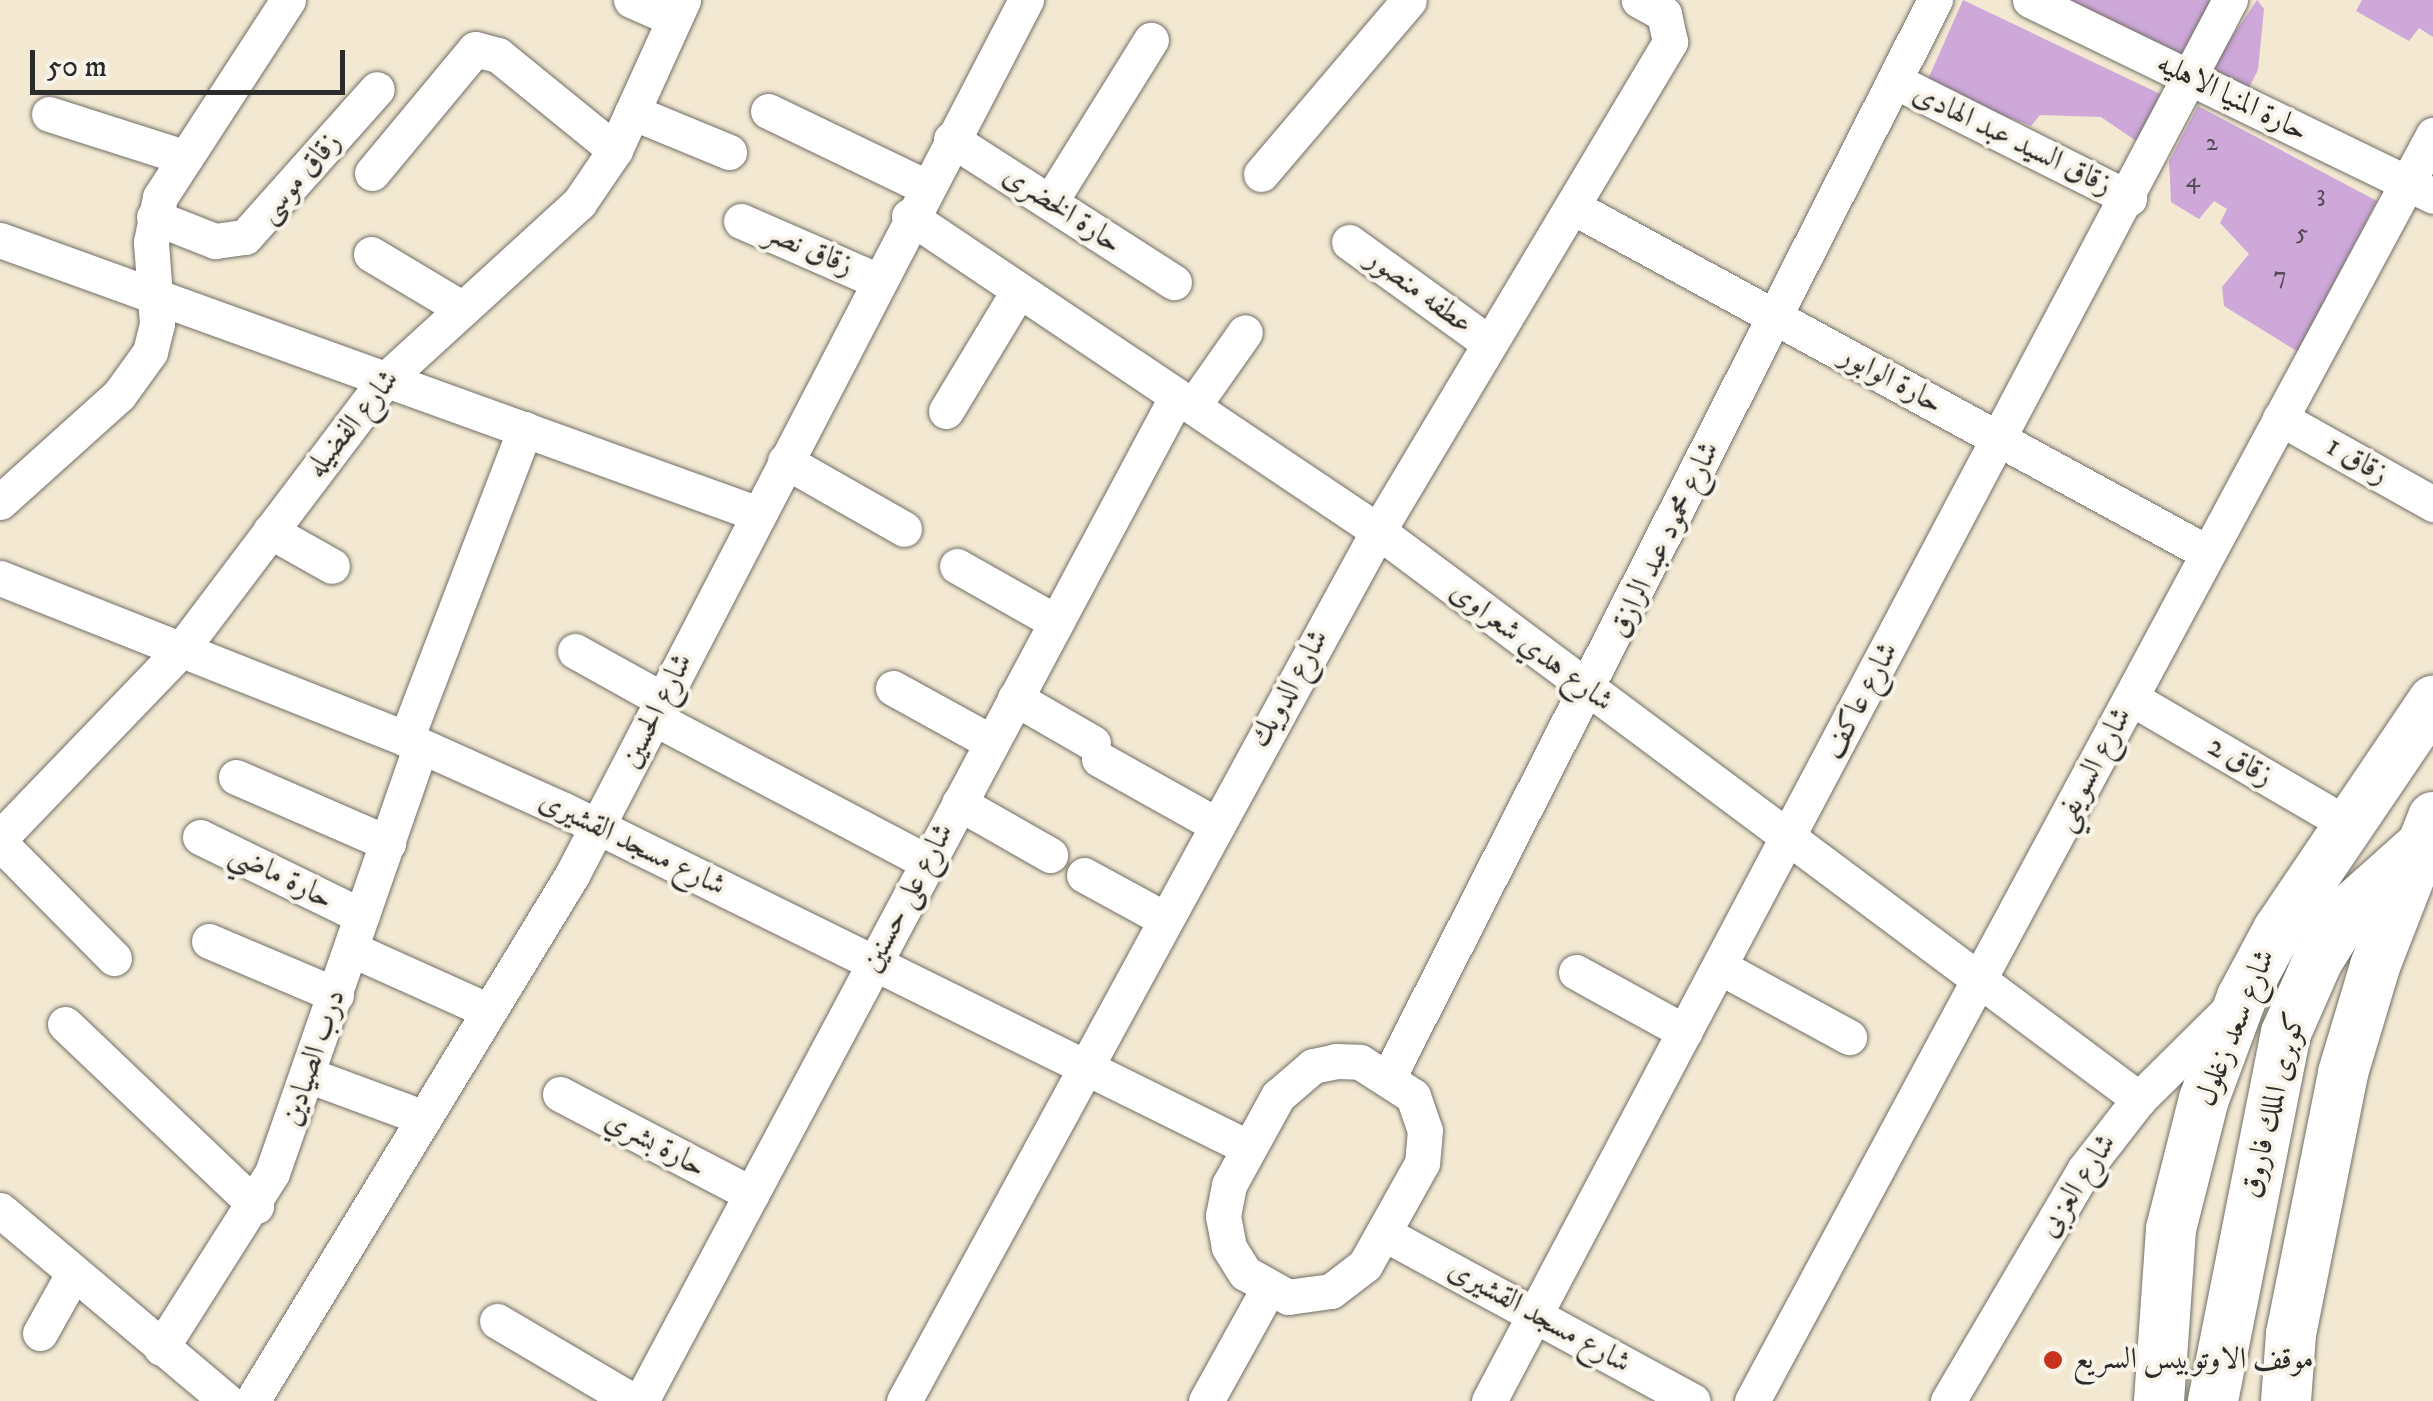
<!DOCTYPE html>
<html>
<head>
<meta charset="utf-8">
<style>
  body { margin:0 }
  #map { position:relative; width:2433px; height:1401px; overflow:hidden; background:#f3e9d3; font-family:"IM FELL DW Pica",Amiri,serif }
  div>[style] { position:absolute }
  .building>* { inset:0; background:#cda8d9 }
  .roads { filter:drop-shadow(0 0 2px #716e66) drop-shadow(0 0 2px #716e66) }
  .street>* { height:35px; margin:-17.5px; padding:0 17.5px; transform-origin:17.5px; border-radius:17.5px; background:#fff }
  .secondary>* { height:50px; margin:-25px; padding:0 25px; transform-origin:25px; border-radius:25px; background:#fff }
  .dots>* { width:28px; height:28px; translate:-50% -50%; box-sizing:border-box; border:5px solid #f7f3e8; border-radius:50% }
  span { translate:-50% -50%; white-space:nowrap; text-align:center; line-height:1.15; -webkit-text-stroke:8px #f7f3e8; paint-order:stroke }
  .number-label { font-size:25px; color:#544a56 }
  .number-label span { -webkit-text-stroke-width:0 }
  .street-label { font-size:30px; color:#2b2b2b }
  .poi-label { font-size:30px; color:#2b2b2b }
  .left { translate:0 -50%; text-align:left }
  .scale { position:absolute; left:30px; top:50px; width:315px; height:45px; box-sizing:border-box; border:5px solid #2b2b2b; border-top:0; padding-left:12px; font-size:30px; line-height:35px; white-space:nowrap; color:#2b2b2b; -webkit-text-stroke:8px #f7f3e8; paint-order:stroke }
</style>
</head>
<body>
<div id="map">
  <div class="building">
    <i style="clip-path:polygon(1963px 0,2177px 102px,2151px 151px,2101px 117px,2040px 115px,2031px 126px,1925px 86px)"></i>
    <i style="clip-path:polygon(2051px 0,2223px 0,2188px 65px)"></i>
    <i style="clip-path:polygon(2257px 0,2264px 9px,2258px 70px,2246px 94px,2203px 80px)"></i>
    <i style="clip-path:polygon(2362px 0,2433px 0,2433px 37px,2419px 28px,2409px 41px,2356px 11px)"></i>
    <i style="clip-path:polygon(2198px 106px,2377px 201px,2298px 352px,2224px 306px,2222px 287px,2249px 254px,2220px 223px,2227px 209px,2214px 201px,2199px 219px,2171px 202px,2169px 161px)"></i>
  </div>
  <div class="roads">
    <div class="street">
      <i style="left:631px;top:0;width:47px;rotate:23.8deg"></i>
      <i style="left:2030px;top:0;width:448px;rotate:25.9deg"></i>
      <i style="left:1895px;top:81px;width:262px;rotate:26.6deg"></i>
      <i style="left:768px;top:111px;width:175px;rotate:25.7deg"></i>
      <i style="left:632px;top:112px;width:105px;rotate:22.4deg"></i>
      <i style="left:49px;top:114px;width:139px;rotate:17.7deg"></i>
      <i style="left:951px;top:139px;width:265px;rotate:32.7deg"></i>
      <i style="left:372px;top:173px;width:161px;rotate:-50.3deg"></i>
      <i style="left:475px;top:49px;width:24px;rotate:15deg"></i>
      <i style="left:498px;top:55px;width:151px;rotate:39.1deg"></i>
      <i style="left:1261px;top:174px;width:228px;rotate:-49.6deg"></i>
      <i style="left:1050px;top:202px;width:191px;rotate:-58.1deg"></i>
      <i style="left:1573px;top:207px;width:723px;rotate:28.59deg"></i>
      <i style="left:909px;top:216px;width:565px;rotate:33.89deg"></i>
      <i style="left:1378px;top:531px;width:950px;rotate:36.74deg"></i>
      <i style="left:154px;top:217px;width:66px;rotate:21.5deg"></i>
      <i style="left:215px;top:241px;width:30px;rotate:-8deg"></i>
      <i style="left:245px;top:237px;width:198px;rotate:-48.3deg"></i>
      <i style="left:741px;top:221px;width:147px;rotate:23.6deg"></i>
      <i style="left:0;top:240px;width:806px;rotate:19.87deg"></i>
      <i style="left:1349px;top:242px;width:173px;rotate:35.8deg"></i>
      <i style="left:371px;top:254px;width:107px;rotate:30.9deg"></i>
      <i style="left:1193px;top:406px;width:90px;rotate:-54.9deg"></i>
      <i style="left:946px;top:411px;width:141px;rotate:-58.9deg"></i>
      <i style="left:2280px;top:418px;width:176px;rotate:29.3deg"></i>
      <i style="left:785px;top:461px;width:137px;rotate:29.7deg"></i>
      <i style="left:0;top:502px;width:160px;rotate:-42deg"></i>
      <i style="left:119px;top:395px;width:53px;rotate:-54.2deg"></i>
      <i style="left:150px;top:352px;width:29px;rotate:-76deg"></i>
      <i style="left:157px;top:324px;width:82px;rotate:-94.2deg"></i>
      <i style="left:151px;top:242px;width:46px;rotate:-78.7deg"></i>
      <i style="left:160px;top:197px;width:235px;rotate:-57deg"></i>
      <i style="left:270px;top:531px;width:71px;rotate:29.4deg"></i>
      <i style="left:957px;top:566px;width:114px;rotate:29.5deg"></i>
      <i style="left:0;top:578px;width:437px;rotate:21.6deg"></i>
      <i style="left:406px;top:739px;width:173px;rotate:24.2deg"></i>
      <i style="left:564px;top:810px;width:762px;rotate:26.26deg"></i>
      <i style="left:575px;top:651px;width:101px;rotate:29.1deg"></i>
      <i style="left:893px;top:688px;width:112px;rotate:28.9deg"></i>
      <i style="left:1015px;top:698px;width:90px;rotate:30deg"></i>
      <i style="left:2131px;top:698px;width:254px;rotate:30.3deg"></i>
      <i style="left:654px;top:718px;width:309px;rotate:27.8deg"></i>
      <i style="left:406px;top:739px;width:332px;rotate:-69deg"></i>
      <i style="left:1099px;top:759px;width:133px;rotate:29.3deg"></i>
      <i style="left:236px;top:777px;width:166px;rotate:23.5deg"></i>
      <i style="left:959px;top:803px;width:105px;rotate:29.7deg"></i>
      <i style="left:200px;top:837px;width:180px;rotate:26deg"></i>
      <i style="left:0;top:838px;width:260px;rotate:-46.1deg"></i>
      <i style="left:180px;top:651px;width:340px;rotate:-52.9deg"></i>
      <i style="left:385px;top:380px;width:263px;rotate:-42.4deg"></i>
      <i style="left:579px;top:203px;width:64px;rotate:-55.8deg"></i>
      <i style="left:615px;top:150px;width:165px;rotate:-65.6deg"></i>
      <i style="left:0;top:843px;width:162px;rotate:45.3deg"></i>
      <i style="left:1084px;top:875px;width:90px;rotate:28.6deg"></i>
      <i style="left:209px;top:941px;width:138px;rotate:23deg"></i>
      <i style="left:351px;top:949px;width:151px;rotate:24.2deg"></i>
      <i style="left:1720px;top:967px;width:147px;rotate:28.5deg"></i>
      <i style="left:1576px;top:972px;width:124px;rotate:28.8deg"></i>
      <i style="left:65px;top:1024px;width:264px;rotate:43.6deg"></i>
      <i style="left:1336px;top:1061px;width:24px;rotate:2deg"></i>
      <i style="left:1360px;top:1062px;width:63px;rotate:32.7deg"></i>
      <i style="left:1413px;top:1096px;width:36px;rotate:71deg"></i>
      <i style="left:1425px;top:1130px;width:33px;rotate:95deg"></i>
      <i style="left:1422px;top:1163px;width:117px;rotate:119.2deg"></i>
      <i style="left:1365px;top:1265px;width:43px;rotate:142.6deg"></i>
      <i style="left:1331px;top:1291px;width:43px;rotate:172.1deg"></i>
      <i style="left:1288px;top:1297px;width:49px;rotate:-150.8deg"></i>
      <i style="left:1245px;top:1273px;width:31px;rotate:-122deg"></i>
      <i style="left:1229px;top:1247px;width:32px;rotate:-101deg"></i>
      <i style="left:1223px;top:1216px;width:32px;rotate:-79deg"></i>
      <i style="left:1229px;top:1185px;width:102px;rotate:-61.2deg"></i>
      <i style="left:1278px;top:1096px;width:46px;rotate:-40.6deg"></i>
      <i style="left:1313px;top:1066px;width:24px;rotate:-12deg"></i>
      <i style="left:308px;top:1075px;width:124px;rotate:20.3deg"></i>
      <i style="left:1389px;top:1076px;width:1207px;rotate:-63.1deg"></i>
      <i style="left:560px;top:1094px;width:216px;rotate:27.6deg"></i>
      <i style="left:0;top:1210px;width:297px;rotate:40.1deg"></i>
      <i style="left:1385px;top:1234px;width:350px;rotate:28.5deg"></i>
      <i style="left:497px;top:1321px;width:158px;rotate:30.5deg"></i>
      <i style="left:40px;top:1333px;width:68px;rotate:-60.8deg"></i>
      <i style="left:161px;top:1348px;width:207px;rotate:-57.6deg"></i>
      <i style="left:272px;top:1173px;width:452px;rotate:-70.8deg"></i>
      <i style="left:252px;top:1401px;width:616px;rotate:-58.69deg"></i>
      <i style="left:572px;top:875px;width:986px;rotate:-62.58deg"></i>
      <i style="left:641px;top:1401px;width:1139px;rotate:-61.93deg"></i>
      <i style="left:904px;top:1401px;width:991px;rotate:-61.42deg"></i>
      <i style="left:1378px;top:531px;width:570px;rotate:-59.16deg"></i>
      <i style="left:1670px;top:42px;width:29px;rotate:-102deg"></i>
      <i style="left:1664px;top:14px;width:29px;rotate:-151deg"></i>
      <i style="left:1206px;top:1401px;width:126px;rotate:-61deg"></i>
      <i style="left:1489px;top:1401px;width:1585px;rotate:-62.13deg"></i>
      <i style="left:1752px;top:1401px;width:1438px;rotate:-61.72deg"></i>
      <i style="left:1948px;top:1401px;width:268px;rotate:-59.5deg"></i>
      <i style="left:2084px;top:1170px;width:90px;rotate:-52.2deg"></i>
      <i style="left:2139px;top:1099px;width:139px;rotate:-44.7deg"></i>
    </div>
    <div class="secondary">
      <i style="left:2159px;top:1401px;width:172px;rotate:-86deg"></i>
      <i style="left:2171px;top:1229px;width:134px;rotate:-75.8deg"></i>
      <i style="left:2204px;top:1099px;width:109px;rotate:-69.6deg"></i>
      <i style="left:2242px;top:997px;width:76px;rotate:-61.8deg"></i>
      <i style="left:2278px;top:930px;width:277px;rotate:-55.9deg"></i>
      <i style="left:2213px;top:1401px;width:375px;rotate:-78.8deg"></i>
      <i style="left:2286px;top:1033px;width:80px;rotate:-66.3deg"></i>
      <i style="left:2318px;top:960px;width:62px;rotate:-57.6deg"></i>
      <i style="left:2351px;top:908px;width:89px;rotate:-41.8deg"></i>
      <i style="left:2286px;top:1401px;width:67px;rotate:-85.7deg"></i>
      <i style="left:2291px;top:1334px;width:266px;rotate:-78.7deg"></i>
      <i style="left:2343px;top:1073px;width:112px;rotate:-73.3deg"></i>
      <i style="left:2375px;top:966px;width:160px;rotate:-68.7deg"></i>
    </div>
  </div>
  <div class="dots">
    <i style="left:2053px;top:1360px;background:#c8321e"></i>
  </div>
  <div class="number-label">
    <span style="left:2212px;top:143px">2</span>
    <span style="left:2193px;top:180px">4</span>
    <span style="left:2321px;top:194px">3</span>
    <span style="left:2302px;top:233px">5</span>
    <span style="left:2280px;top:276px">7</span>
  </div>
  <div class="street-label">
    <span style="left:2232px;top:98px;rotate:26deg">حارة المنيا الاهليه</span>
    <span style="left:2012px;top:140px;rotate:26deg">زقاق السيد عبد الهادى</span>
    <span style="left:300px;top:178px;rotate:-49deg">زقاق موسى</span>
    <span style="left:1062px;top:210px;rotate:33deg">حارة الخضرى</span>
    <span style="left:809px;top:250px;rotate:23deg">زقاق نصر</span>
    <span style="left:1419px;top:292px;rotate:36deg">عطفه منصور</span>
    <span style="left:1891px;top:380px;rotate:28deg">حارة الوابور</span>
    <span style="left:353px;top:424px;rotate:-51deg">شارع الفضيله</span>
    <span style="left:2357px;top:461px;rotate:30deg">زقاق 1</span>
    <span style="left:1665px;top:540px;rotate:-64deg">شارع محمود عبد الرازق</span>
    <span style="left:1531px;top:647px;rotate:37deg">شارع هدي شعراوى</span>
    <span style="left:1290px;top:689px;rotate:-61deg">شارع الدويك</span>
    <span style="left:1861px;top:701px;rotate:-62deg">شارع عاكف</span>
    <span style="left:657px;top:711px;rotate:-63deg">شارع الحسين</span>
    <span style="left:2240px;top:762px;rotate:30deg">زقاق 2</span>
    <span style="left:2093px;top:769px;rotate:-62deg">شارع السويفي</span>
    <span style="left:632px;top:844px;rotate:26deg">شارع مسجد القشيرى</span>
    <span style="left:281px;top:877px;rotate:26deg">حارة ماضي</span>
    <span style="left:908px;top:898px;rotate:-62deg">شارع على حسنين</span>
    <span style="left:2236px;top:1028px;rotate:-68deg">شارع سعد زغلول</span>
    <span style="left:314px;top:1058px;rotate:-71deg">درب الصيادين</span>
    <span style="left:2274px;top:1105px;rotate:-76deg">كوبرى الملك فاروق</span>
    <span style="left:655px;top:1144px;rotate:28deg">حارة بشري</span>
    <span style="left:2078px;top:1186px;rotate:-57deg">شارع العزبى</span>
    <span style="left:1539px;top:1317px;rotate:29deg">شارع مسجد القشيرى</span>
  </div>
  <div class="poi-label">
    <span class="left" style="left:2073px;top:1360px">موقف الاوتوبيس السريع</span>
  </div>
  <div class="scale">50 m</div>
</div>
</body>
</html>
